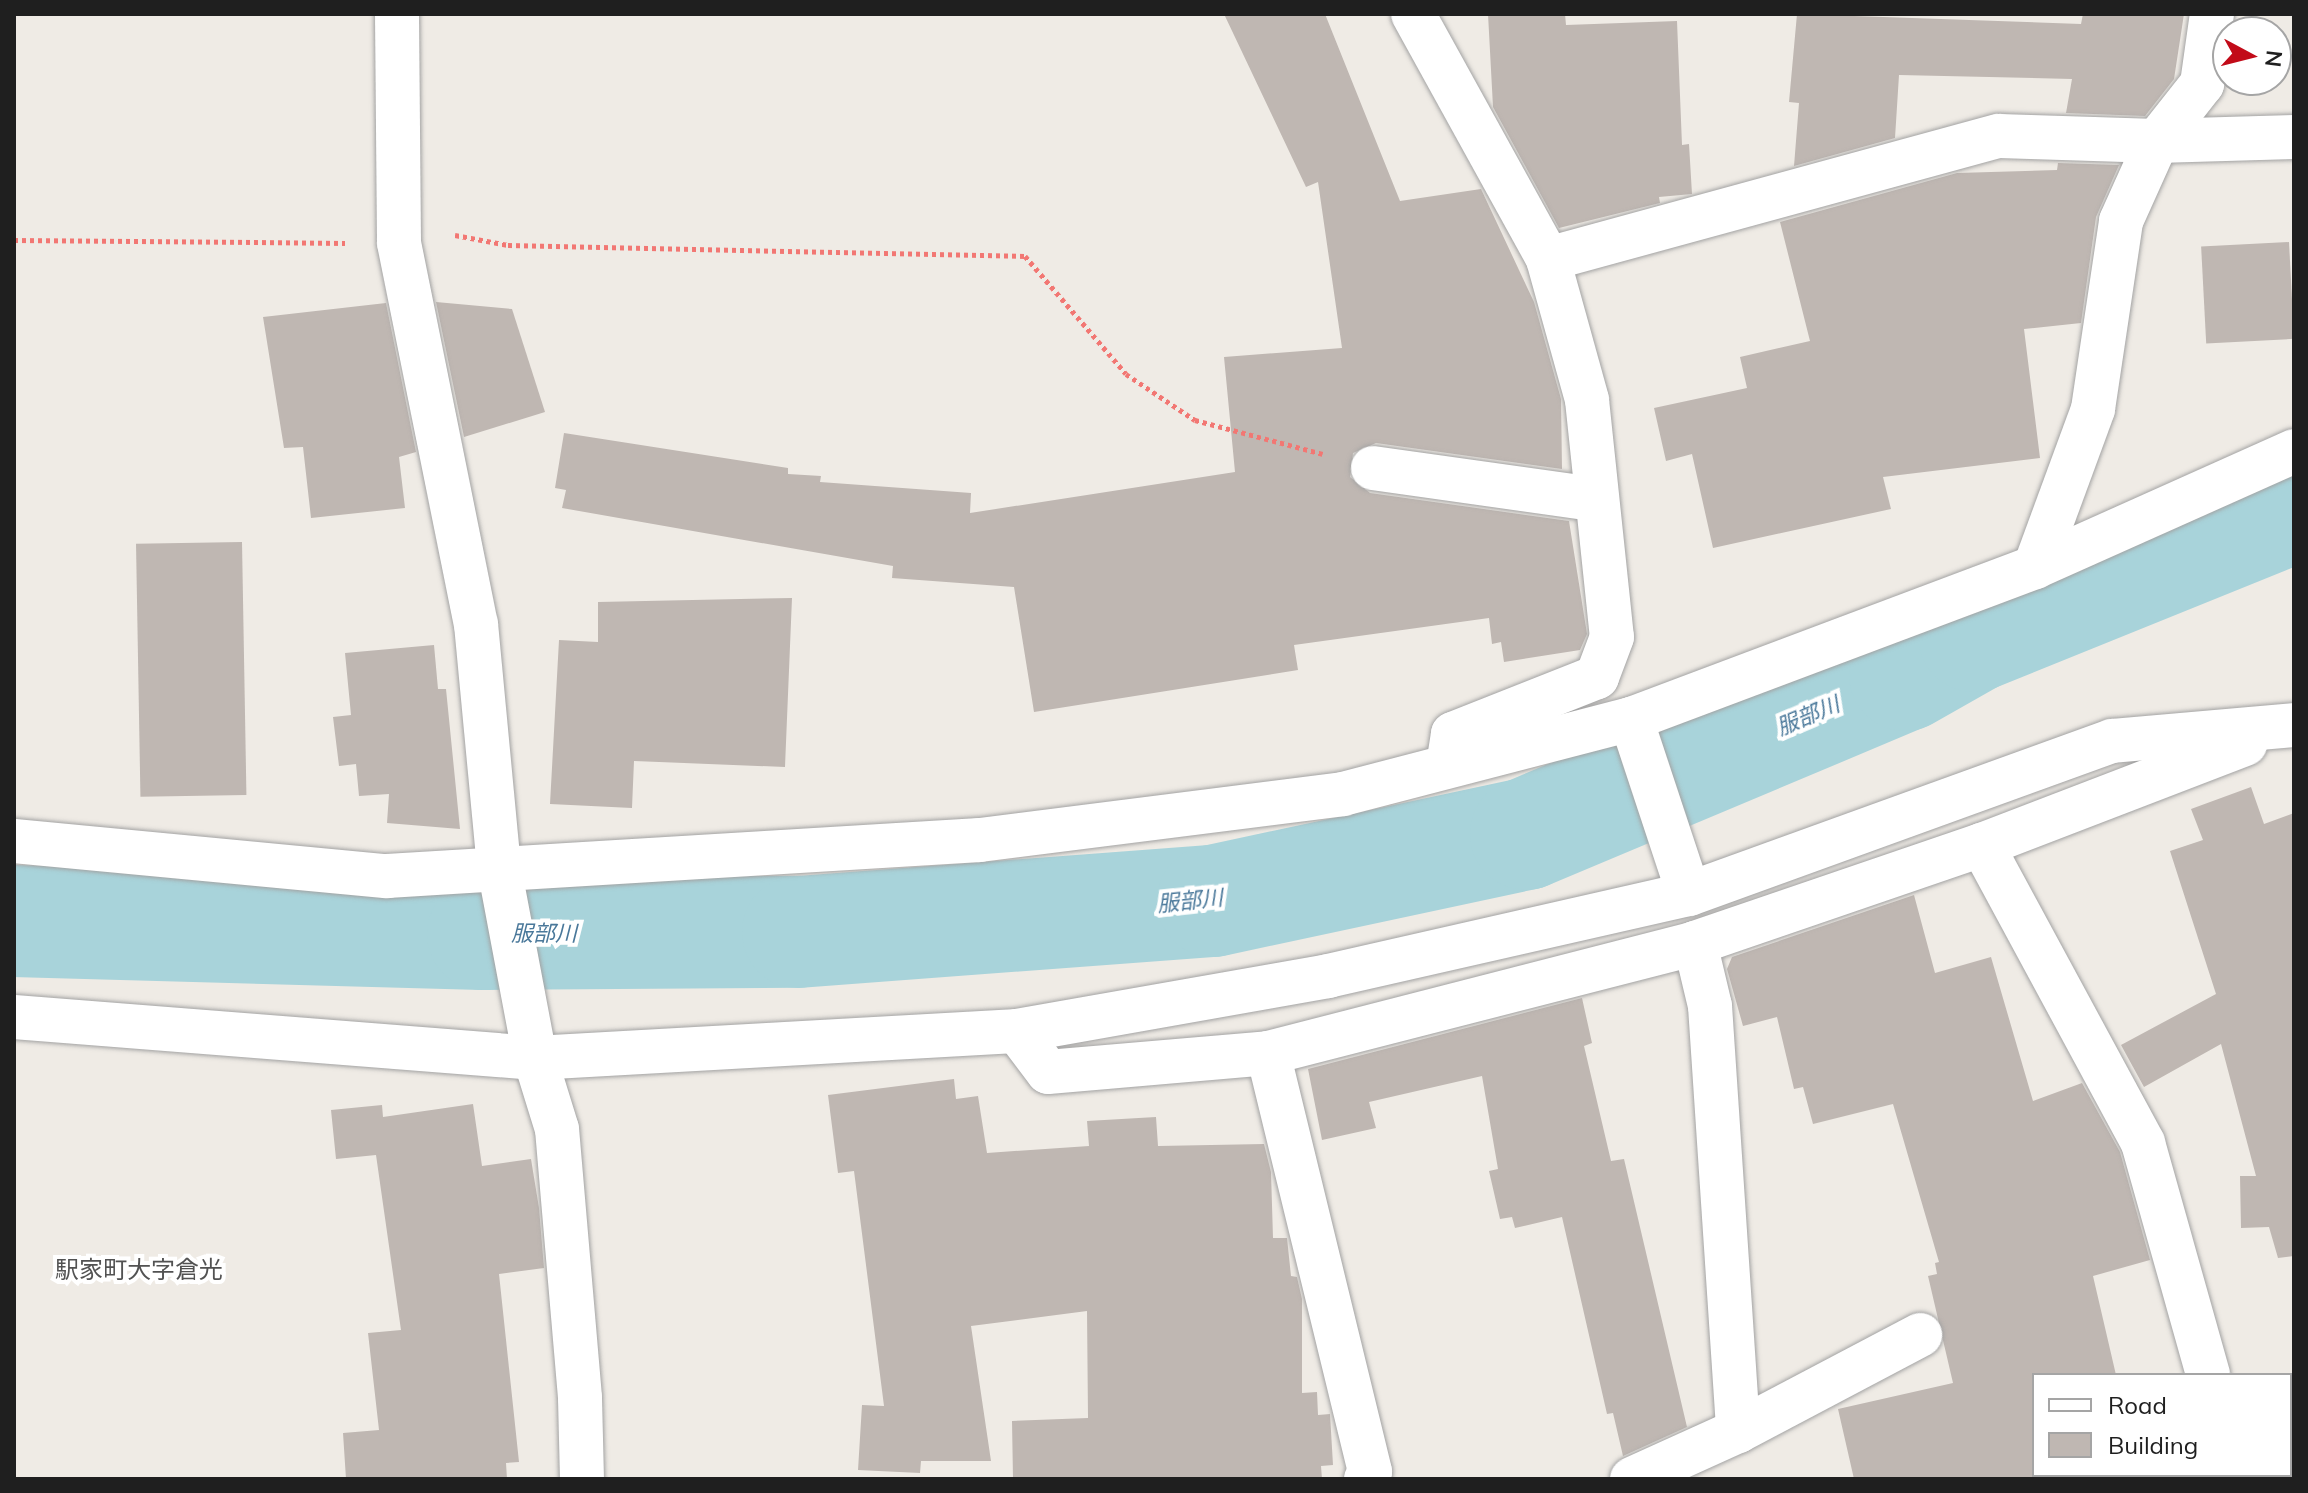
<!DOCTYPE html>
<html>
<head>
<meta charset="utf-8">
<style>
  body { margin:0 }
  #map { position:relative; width:2308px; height:1493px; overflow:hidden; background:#efebe5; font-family:Mulish,"Noto Sans JP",sans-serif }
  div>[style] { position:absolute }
  .river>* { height:112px; margin:-56px; padding:0 56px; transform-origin:56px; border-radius:56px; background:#a8d3da }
  .building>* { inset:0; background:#bfb7b2; transform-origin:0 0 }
  .path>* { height:5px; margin-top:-2.5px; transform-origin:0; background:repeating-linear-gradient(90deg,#f27773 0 4px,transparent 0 8px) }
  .roads { filter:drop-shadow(0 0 2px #a3a3a3) drop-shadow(0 0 2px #a3a3a3) }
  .minor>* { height:44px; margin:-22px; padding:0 22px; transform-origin:22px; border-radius:22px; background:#fff }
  span { translate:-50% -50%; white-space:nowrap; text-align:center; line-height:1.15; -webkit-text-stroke:8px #fff; paint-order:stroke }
  .water-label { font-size:22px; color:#4a789a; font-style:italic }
  .quarter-label { font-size:24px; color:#525252 }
  .frame { position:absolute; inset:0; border:16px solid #1f1f1f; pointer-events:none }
  .legend { position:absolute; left:2032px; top:1373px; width:260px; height:104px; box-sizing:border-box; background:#fff; border:2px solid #a5a5a5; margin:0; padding:10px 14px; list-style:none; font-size:24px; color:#1f1f1f }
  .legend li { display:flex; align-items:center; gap:16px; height:40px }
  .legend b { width:40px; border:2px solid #a5a5a5 }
  .north { position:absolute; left:2212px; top:16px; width:80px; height:80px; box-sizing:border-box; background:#fff; border:2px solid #a5a5a5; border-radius:50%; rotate:97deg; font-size:22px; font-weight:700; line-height:32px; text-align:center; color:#1f1f1f }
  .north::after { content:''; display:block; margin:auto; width:28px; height:36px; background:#c20b19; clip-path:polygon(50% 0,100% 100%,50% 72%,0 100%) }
</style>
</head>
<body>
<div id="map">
  <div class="river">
    <i style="left:14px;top:921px;width:469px;rotate:1.6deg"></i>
    <i style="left:483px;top:934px;width:315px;rotate:-0.4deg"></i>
    <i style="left:798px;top:932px;width:416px;rotate:-4.3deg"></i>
    <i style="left:1213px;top:901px;width:320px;rotate:-12.1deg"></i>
    <i style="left:1526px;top:834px;width:411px;rotate:-22.8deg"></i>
    <i style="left:1905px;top:675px;width:79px;rotate:-29.5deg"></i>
    <i style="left:1974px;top:636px;width:345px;rotate:-22deg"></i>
  </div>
  <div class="building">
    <i style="clip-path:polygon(1224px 14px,1325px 14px,1400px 201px,1481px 189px,1534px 302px,1561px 399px,1562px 469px,1376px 443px,1353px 453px,1350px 477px,1370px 493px,1569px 521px,1587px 634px,1580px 650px,1504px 662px,1501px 642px,1492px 644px,1489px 618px,1294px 645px,1298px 670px,1034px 712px,1014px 587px,892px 578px,893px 566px,562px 508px,566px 490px,555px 488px,564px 433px,788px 468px,788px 474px,821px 476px,820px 482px,971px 493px,970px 513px,1235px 472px,1224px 357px,1342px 348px,1318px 182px,1306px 187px)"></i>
    <i style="clip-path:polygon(1488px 14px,1565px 14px,1566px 25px,1677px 21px,1682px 145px,1689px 144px,1692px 194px,1659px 197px,1660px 203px,1559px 228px,1493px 107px)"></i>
    <i style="clip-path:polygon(1797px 14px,2081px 24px,2083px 14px,2184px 14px,2174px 79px,2145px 116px,2066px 113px,2072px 79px,1899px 75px,1895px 138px,1794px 166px,1799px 103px,1789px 102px)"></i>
    <i style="clip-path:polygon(2058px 163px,2119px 165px,2096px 217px,2081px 323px,2024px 329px,2040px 458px,1883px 477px,1891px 509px,1713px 548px,1692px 454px,1666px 461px,1654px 408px,1747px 388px,1740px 357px,1810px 341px,1780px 222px,1957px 173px,2057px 170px)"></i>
    <i style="left:2289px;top:242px;width:97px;height:88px;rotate:87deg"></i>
    <i style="clip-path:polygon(436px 302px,512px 309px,545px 412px,464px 437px)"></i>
    <i style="clip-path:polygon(386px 303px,416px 452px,399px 457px,405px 508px,311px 518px,303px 447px,284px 448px,263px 317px)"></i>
    <i style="left:242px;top:542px;width:253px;height:106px;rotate:89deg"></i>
    <i style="clip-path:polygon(792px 598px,785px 767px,634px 761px,632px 808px,550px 804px,559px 640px,598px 642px,598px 602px)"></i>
    <i style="clip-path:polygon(434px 645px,438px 689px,446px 689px,460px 829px,387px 823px,389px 794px,359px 796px,356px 764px,339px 766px,333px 717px,351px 715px,345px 653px)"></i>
    <i style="clip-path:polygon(2251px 787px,2264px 824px,2294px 813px,2294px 1256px,2278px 1258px,2269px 1227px,2241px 1228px,2240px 1176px,2256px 1176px,2221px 1044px,2144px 1087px,2121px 1045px,2216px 994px,2170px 851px,2203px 840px,2191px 809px)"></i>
    <i style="clip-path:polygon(1914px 895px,1935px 973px,1991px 957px,2033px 1101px,2082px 1083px,2120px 1152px,2150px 1260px,2093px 1276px,2116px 1375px,2034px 1375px,2034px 1479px,1854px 1479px,1838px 1409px,1953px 1383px,1928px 1276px,1937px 1274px,1935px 1263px,1939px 1262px,1893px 1104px,1813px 1124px,1803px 1087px,1794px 1089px,1777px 1017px,1743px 1026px,1727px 969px,1732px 957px)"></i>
    <i style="clip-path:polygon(1582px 998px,1592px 1043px,1584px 1046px,1611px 1161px,1624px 1159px,1687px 1427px,1623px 1456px,1613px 1413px,1607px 1414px,1562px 1217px,1515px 1228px,1512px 1217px,1500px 1219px,1489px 1171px,1498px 1169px,1482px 1076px,1369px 1102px,1376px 1128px,1322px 1140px,1308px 1069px)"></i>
    <i style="clip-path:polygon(954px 1079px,956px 1099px,978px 1096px,987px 1153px,1089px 1146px,1087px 1121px,1156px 1117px,1158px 1146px,1264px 1144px,1271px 1172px,1273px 1238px,1287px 1238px,1291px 1276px,1297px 1277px,1302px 1299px,1302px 1393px,1317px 1392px,1318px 1415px,1330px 1414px,1333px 1465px,1321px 1466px,1322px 1479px,1013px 1479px,1012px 1421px,1088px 1418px,1087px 1311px,971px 1326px,991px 1461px,921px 1461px,920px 1473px,858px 1470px,862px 1405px,884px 1406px,854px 1171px,838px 1173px,828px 1095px)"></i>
    <i style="clip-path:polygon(473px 1104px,482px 1166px,531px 1159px,539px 1208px,544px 1268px,499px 1274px,519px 1462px,506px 1463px,507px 1479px,346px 1479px,343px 1433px,379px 1430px,368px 1333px,401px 1330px,376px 1155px,336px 1159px,331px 1110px,382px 1105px,383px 1117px)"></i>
  </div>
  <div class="path">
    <i style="left:455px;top:235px;width:54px;rotate:10.7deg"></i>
    <i style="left:508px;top:245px;width:517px;rotate:1.22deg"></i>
    <i style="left:1025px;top:256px;width:155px;rotate:49.4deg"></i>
    <i style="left:1126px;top:374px;width:83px;rotate:33.7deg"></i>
    <i style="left:1195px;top:420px;width:132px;rotate:14.9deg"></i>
    <i style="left:14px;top:240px;width:331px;rotate:0.5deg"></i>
  </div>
  <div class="roads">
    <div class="minor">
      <i style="left:397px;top:14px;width:229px;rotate:89.5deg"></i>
      <i style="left:399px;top:243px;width:389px;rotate:78.6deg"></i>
      <i style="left:476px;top:624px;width:244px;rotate:84.6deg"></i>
      <i style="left:499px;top:867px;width:194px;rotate:79.3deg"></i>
      <i style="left:535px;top:1058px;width:74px;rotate:72.8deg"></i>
      <i style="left:557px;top:1129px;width:270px;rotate:85.1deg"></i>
      <i style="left:580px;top:1398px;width:81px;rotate:88.6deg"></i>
      <i style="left:1413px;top:14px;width:280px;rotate:61.1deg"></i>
      <i style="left:1548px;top:259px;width:146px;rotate:74.5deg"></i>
      <i style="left:1587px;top:400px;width:238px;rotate:84deg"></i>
      <i style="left:1612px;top:637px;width:43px;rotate:110.6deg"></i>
      <i style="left:1597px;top:677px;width:155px;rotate:158.4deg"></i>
      <i style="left:1453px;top:734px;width:32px;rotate:99deg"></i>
      <i style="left:1548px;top:259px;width:467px;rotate:-15.3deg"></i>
      <i style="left:1999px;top:136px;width:158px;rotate:1.8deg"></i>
      <i style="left:2157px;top:141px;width:137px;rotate:-1.7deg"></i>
      <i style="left:1373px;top:468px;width:223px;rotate:8deg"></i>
      <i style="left:2035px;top:567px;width:168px;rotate:-69.8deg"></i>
      <i style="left:2093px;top:409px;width:190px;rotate:-81.5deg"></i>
      <i style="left:2121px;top:221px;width:88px;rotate:-65.8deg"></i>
      <i style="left:2157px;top:141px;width:73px;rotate:-51.7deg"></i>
      <i style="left:2202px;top:84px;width:71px;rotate:-81.9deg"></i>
      <i style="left:1631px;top:719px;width:184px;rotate:71.7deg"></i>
      <i style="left:14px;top:841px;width:375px;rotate:5.4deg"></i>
      <i style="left:387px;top:876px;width:594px;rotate:-3.47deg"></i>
      <i style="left:980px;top:840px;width:366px;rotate:-7.2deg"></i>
      <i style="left:1343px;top:794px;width:298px;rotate:-14.6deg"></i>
      <i style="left:1631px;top:719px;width:432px;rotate:-20.6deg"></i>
      <i style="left:2035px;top:567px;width:284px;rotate:-24.1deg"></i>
      <i style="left:1982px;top:845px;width:339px;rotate:61.6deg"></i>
      <i style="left:2143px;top:1143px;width:241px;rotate:74.3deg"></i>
      <i style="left:1695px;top:943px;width:65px;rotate:76.6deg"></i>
      <i style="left:1710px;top:1006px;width:426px;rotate:86.2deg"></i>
      <i style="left:14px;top:1017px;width:523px;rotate:4.5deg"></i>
      <i style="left:535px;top:1058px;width:483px;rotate:-3.2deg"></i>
      <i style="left:1017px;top:1031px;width:316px;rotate:-10deg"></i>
      <i style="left:1328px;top:976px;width:370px;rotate:-12.8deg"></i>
      <i style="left:1689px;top:894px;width:450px;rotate:-19.9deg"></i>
      <i style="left:2112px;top:741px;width:183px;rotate:-5deg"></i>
      <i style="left:1017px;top:1031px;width:51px;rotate:52.9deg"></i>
      <i style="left:1048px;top:1072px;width:221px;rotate:-4.9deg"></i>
      <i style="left:1268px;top:1053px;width:441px;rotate:-14.4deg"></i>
      <i style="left:1695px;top:943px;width:303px;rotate:-18.9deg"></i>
      <i style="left:1982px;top:845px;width:282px;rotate:-21deg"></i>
      <i style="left:1268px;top:1053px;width:431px;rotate:76.3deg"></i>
      <i style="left:1370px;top:1472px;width:8px;rotate:120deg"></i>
      <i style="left:2290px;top:1446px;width:4px;rotate:-27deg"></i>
      <i style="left:2237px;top:1478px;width:6px;rotate:-31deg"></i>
      <i style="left:1632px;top:1479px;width:116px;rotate:-24.4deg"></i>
      <i style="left:1738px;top:1431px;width:206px;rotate:-27.8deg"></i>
    </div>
  </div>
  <div class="water-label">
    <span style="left:1808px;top:716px;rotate:-23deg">服部川</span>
    <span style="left:1190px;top:901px;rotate:-6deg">服部川</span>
    <span style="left:544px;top:934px">服部川</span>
  </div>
  <div class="quarter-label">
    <span style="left:139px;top:1270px">駅家町大字倉光</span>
  </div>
  <div class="frame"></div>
  <ul class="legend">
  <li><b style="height:10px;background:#fff"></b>Road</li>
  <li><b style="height:22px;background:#bfb7b2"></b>Building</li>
  </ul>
  <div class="north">N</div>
</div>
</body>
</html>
